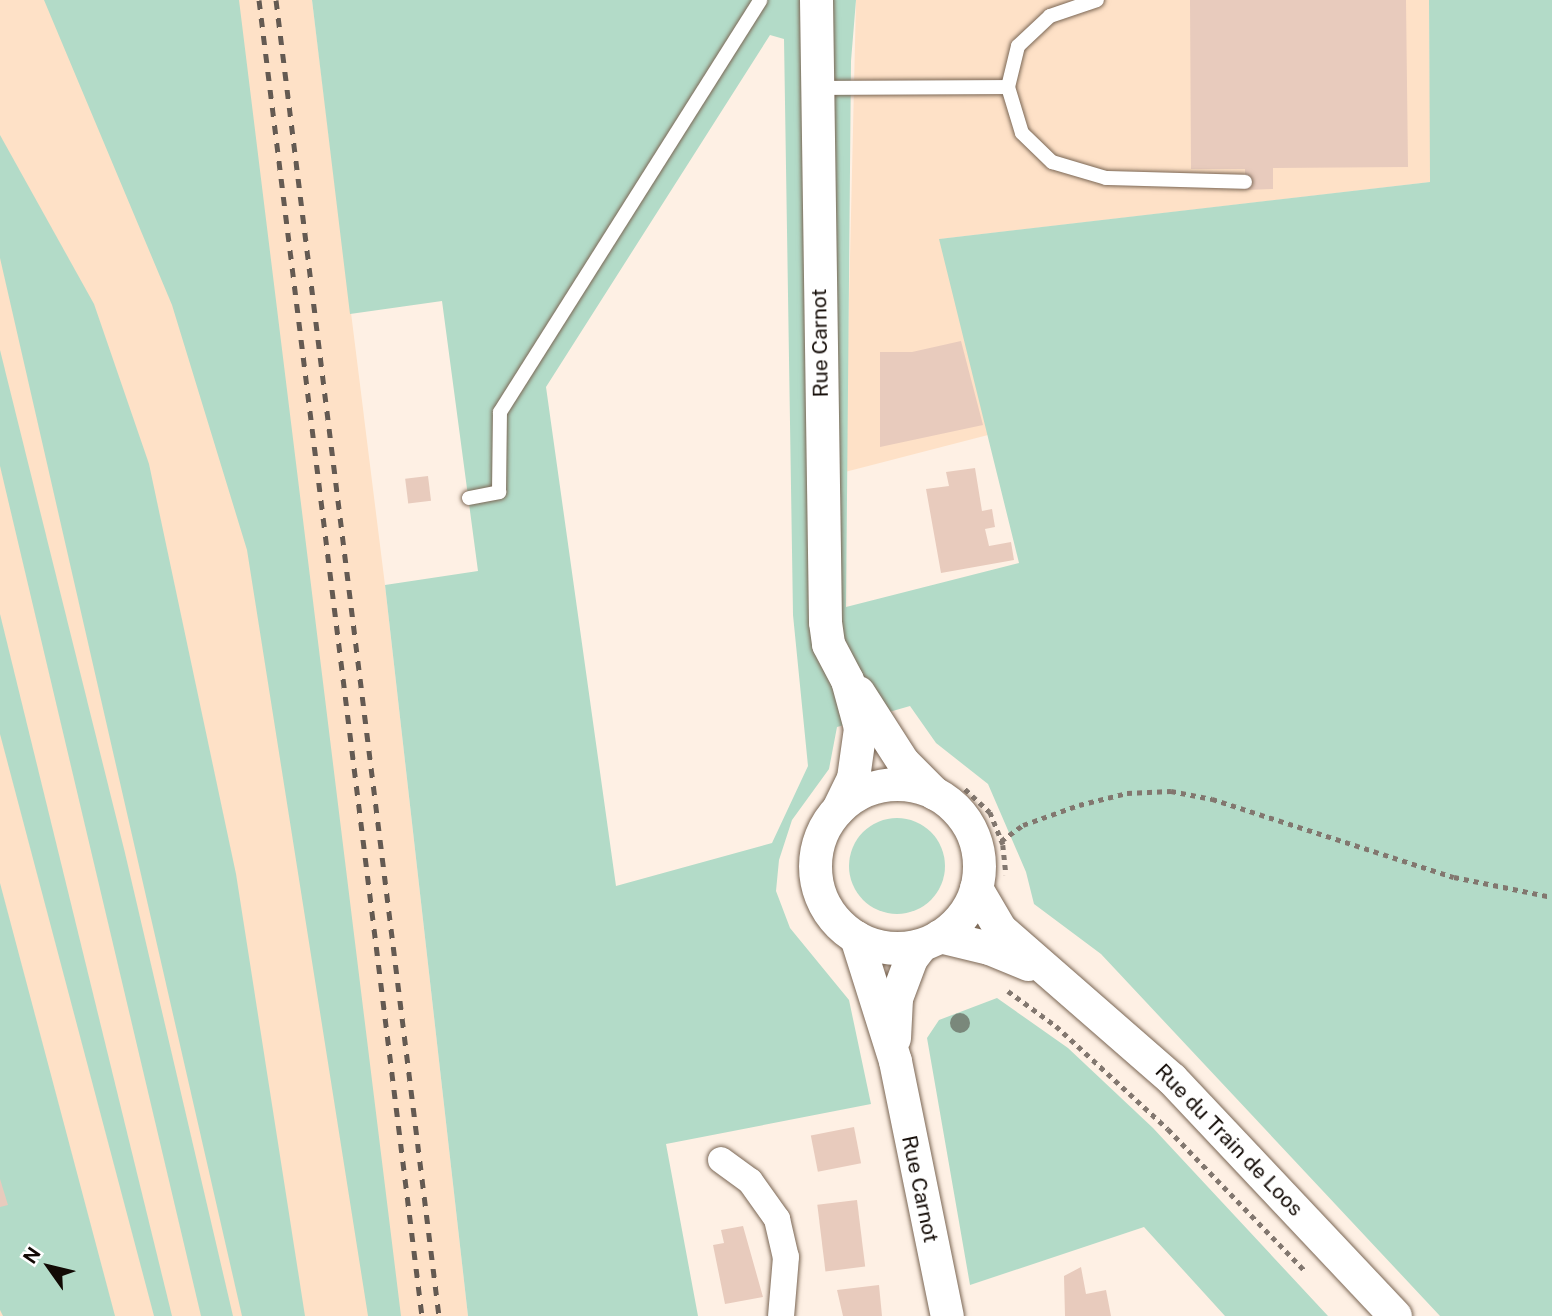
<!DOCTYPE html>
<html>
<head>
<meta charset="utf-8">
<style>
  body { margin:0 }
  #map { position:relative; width:1552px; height:1316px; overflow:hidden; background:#fef0e4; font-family:"Public Sans",sans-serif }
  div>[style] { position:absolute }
  .built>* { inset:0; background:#fee1c7 }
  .green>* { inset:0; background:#b3dbc8 }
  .round { border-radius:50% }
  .building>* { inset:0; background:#e8cbbd; transform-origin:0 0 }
  .path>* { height:4.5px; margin-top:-2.25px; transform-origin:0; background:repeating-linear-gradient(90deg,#82776f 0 5px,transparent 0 10px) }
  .roads { filter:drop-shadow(0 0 2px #7a6654) drop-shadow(0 0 2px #7a6654) }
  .service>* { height:14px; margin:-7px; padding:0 7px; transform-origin:7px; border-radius:7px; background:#fff }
  .minor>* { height:26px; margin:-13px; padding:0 13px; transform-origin:13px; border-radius:13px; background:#fff }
  .tertiary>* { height:33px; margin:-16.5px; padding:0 16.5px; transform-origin:16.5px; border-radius:16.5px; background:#fff }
  .tertiary>.ring { margin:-16.5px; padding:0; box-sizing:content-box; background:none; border:33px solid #fff; border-radius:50% }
  .rail>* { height:5px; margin-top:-2.5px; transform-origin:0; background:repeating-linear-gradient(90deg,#645a52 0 9px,transparent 0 18px) }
  .trees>* { width:20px; height:20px; margin:-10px; border-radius:50%; background:#7a887b }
  span { translate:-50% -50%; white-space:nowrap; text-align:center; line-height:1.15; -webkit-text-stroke:6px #fff; paint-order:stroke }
  .street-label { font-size:21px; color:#120a05 }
  .north { position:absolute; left:14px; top:1232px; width:70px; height:70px; -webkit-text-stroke:5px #fff; paint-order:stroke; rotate:304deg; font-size:19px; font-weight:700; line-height:28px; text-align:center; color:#120a05 }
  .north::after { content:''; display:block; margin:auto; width:24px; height:32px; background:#120a05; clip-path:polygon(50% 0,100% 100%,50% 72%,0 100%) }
</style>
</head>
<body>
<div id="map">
  <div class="built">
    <i style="clip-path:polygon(0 0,312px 0,385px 585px,468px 1316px,0 1316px)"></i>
    <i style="clip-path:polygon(856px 0,1429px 0,1431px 182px,940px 239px,988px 435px,845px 472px)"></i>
  </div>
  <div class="green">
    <i style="clip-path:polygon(44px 0,239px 0,401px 1316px,368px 1316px,247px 550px,172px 305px)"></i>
    <i style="clip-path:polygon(evenodd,312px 0,856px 0,851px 61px,846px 607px,1019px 563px,939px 239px,1430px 182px,1429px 0,1552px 0,1552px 1316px,1440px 1316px,1101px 954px,1034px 904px,1026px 872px,988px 784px,936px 743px,910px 706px,837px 727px,829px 769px,792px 820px,779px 860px,776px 891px,790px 928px,849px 1000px,871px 1104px,666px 1144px,698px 1316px,468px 1316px,385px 585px,478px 571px,442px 301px,350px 314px,312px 0,770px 35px,784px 39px,793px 615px,808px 766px,772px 843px,616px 886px,546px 387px,770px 35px)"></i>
    <i style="clip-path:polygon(0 135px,94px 304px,149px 464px,236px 874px,305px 1316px,242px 1316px,0 258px)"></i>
    <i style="clip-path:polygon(0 350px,125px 853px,233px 1316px,201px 1316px,0 466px)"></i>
    <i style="clip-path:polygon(0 614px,172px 1316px,154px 1316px,0 734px)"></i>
    <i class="round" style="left:849px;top:818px;width:96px;height:96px"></i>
    <i style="clip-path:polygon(0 883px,115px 1316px,3px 1316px,0 1310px)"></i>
    <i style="clip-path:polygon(997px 998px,1068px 1048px,1153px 1128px,1328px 1316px,1225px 1316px,1144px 1227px,970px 1285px,927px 1038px,939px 1020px)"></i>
  </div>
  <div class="building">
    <i style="clip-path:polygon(1190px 0,1406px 0,1408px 167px,1273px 168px,1273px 189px,1245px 190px,1245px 169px,1191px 169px)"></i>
    <i style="clip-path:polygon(961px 341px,983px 425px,880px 447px,880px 352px,912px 352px)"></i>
    <i style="clip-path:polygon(975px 468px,982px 511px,992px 509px,995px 527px,985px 529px,989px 546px,1011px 542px,1014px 560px,941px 573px,926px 489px,949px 486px,946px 472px)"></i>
    <i style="left:428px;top:476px;width:25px;height:23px;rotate:83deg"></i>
    <i style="left:854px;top:1127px;width:37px;height:44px;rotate:79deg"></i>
    <i style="clip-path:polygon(0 1179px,8px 1205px,0 1207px)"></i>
    <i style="left:857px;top:1200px;width:67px;height:40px;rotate:83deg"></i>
    <i style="clip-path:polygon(743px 1226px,763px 1297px,725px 1304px,713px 1245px,724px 1243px,721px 1230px)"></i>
    <i style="clip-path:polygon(1081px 1267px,1086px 1294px,1106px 1290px,1111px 1316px,1065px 1316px,1064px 1276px)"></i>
    <i style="clip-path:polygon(879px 1285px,882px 1316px,843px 1316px,837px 1290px)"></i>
  </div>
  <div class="path">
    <i style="left:965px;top:789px;width:34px;rotate:43deg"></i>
    <i style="left:990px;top:812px;width:35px;rotate:68deg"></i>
    <i style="left:1003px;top:845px;width:30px;rotate:84deg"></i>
    <i style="left:1001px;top:841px;width:27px;rotate:-36deg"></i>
    <i style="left:1023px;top:825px;width:59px;rotate:-19.7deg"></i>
    <i style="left:1079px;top:805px;width:49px;rotate:-14deg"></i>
    <i style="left:1127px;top:793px;width:44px;rotate:-2.6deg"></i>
    <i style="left:1171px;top:791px;width:42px;rotate:11deg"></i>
    <i style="left:1212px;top:799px;width:254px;rotate:17.9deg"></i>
    <i style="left:1454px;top:877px;width:100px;rotate:11.5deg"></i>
    <i style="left:1008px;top:991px;width:59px;rotate:36.1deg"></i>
    <i style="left:1056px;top:1026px;width:152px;rotate:42.6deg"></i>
    <i style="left:1168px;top:1129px;width:200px;rotate:46deg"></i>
  </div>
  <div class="roads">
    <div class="service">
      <i style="left:1097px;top:0;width:50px;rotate:161.2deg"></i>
      <i style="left:1050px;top:16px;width:44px;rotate:136.8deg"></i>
      <i style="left:1018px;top:46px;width:42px;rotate:103.7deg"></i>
      <i style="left:1008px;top:87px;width:48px;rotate:73.1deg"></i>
      <i style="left:1022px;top:133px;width:42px;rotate:44deg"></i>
      <i style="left:1052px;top:162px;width:56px;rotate:16.5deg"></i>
      <i style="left:1106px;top:178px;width:139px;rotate:1.6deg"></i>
      <i style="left:817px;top:88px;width:191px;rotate:-0.3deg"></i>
      <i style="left:469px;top:498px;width:31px;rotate:-11deg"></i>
      <i style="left:499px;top:492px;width:80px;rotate:-89.3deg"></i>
      <i style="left:500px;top:412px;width:487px;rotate:-57.7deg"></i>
    </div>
    <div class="minor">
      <i style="left:721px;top:1160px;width:36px;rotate:36deg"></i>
      <i style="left:750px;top:1181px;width:47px;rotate:54.6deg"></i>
      <i style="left:777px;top:1219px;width:39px;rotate:77deg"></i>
      <i style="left:786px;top:1257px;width:59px;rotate:94.8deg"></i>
    </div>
    <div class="tertiary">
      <i style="left:816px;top:0;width:622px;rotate:89.17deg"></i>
      <i style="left:825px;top:622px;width:22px;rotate:82deg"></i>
      <i style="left:828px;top:644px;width:41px;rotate:62.2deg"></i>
      <i style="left:847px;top:680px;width:50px;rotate:74.8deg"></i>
      <i style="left:860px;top:728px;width:50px;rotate:98deg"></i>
      <i style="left:853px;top:778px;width:34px;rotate:116deg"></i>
      <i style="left:858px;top:692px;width:83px;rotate:57.3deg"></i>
      <i style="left:903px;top:762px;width:44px;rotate:45deg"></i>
      <i class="ring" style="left:815px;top:784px;width:131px;height:131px"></i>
      <i style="left:976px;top:888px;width:48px;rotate:59.7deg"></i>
      <i style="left:1000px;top:929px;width:228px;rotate:41.1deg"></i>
      <i style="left:1172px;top:1079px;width:325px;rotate:46.7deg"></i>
      <i style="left:939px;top:936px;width:51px;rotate:13.5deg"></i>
      <i style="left:989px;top:948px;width:42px;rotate:22.3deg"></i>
      <i style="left:856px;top:937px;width:130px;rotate:72.5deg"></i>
      <i style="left:895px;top:1061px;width:260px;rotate:78.5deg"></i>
      <i style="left:894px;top:1038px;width:40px;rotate:-87.1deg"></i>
      <i style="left:896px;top:998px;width:43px;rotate:-69.4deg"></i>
      <i style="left:911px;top:958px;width:16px;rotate:-52deg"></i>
    </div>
  </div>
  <div class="rail">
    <i style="left:259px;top:0;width:1326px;rotate:82.94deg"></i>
    <i style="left:276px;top:0;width:1326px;rotate:82.94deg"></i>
  </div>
  <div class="trees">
    <i style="left:960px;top:1023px"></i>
  </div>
  <div class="street-label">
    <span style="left:820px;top:343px;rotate:-91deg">Rue Carnot</span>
    <span style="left:1229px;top:1140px;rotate:46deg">Rue du Train de Loos</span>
    <span style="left:920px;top:1189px;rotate:78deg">Rue Carnot</span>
  </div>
  <div class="north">N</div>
</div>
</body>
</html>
